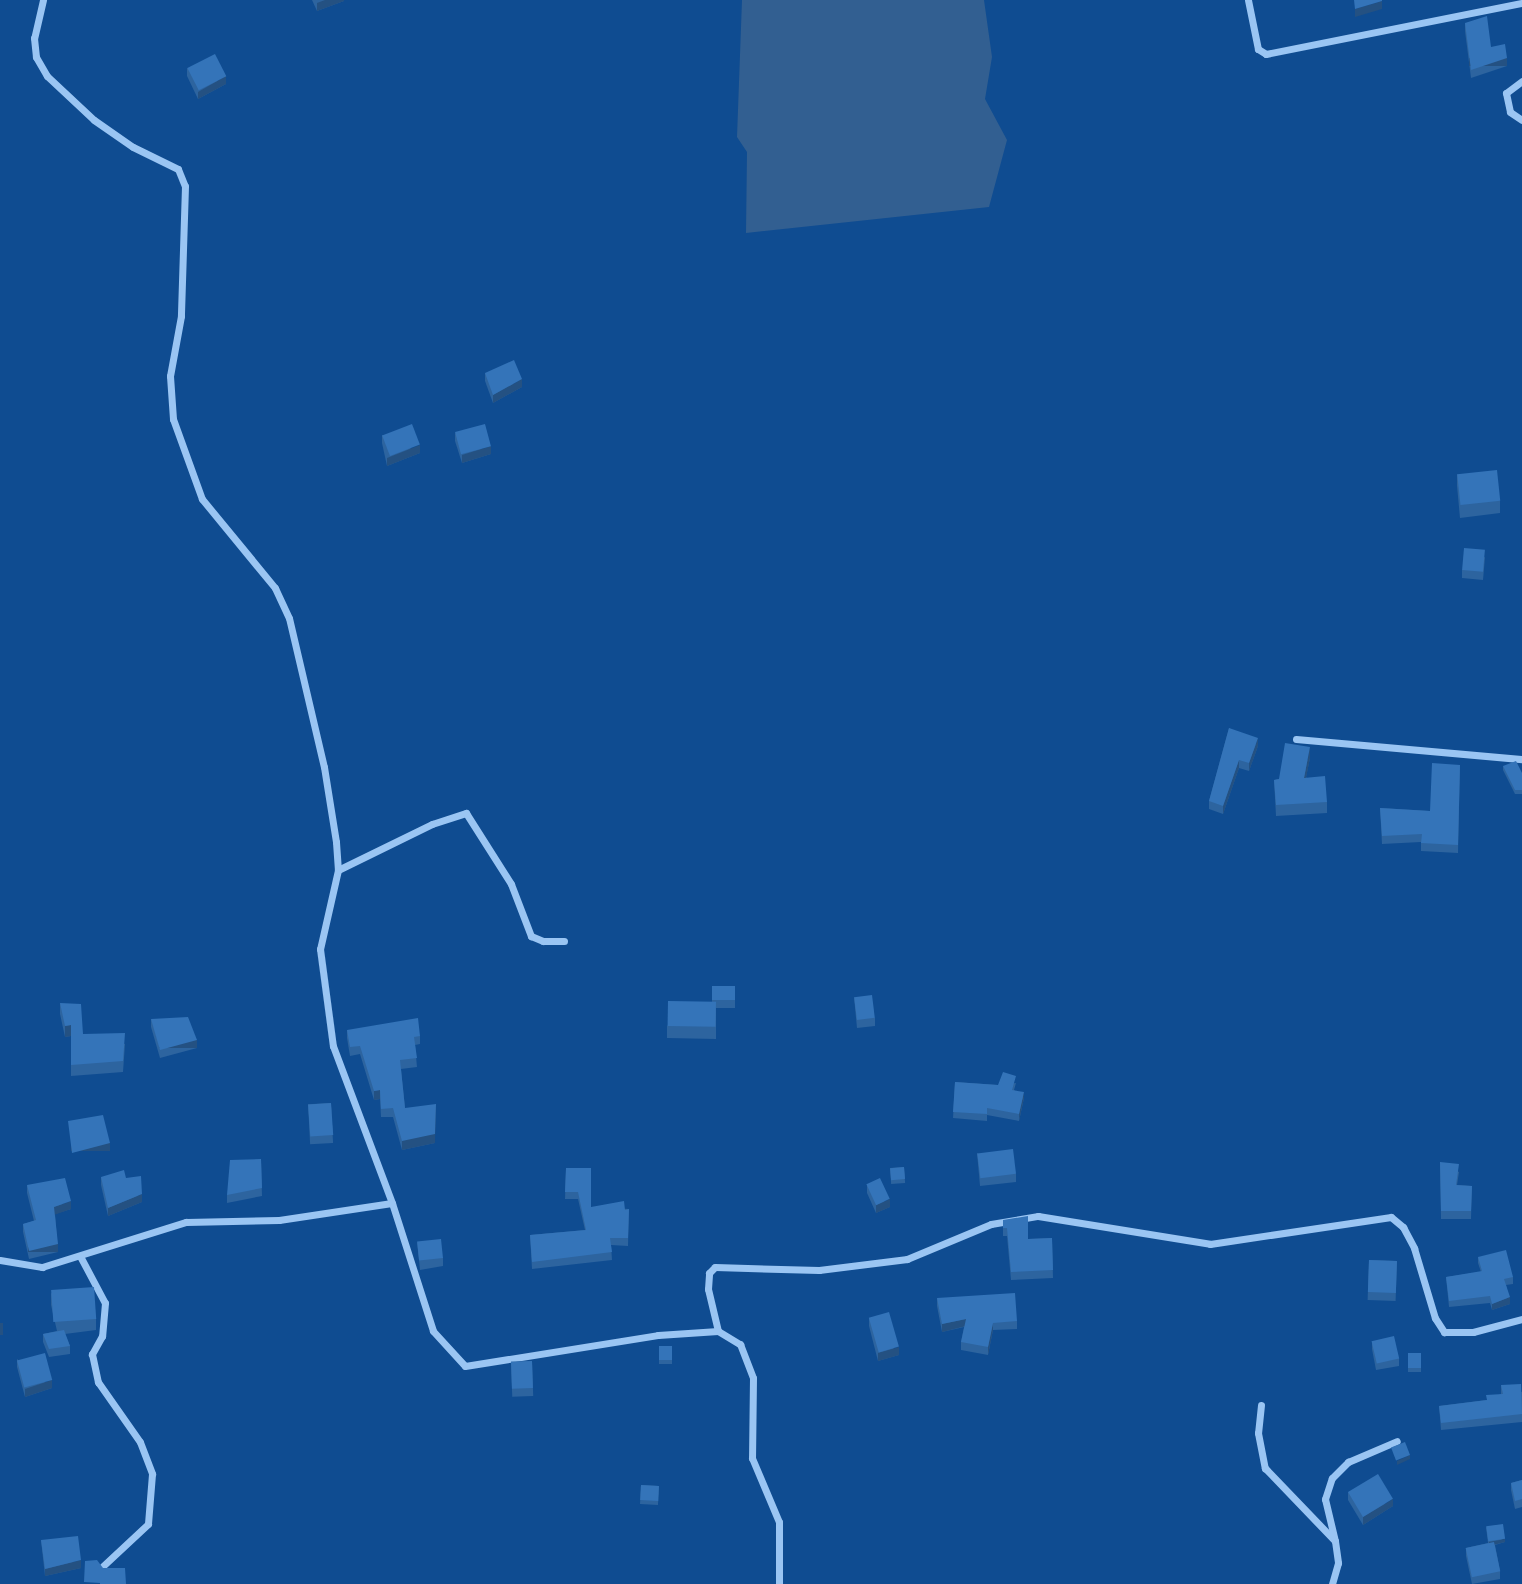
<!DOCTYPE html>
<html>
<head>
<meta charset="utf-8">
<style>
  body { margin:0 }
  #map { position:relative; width:1522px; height:1584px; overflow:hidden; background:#0f4c91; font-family:"IBM Plex Sans",sans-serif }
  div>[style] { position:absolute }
  .water>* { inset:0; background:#325f91 }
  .street>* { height:7px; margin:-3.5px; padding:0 3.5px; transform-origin:3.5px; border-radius:3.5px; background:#9ac5f3 }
  .wall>* { inset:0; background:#2d649f; transform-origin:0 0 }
  .shaded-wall>* { inset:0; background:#245182; transform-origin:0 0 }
  .building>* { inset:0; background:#3474b9; transform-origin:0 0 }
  span { translate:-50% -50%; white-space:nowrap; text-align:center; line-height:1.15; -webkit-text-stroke:7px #0f4c91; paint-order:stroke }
</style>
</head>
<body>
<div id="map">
  <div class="water">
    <i style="clip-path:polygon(742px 0,984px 0,992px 57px,985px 99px,1007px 140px,989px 207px,746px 233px,747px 152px,737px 137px)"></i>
  </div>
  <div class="street">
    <i style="left:43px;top:0;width:39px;rotate:103deg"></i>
    <i style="left:34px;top:38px;width:19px;rotate:84deg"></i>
    <i style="left:36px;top:57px;width:22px;rotate:60deg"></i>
    <i style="left:47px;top:76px;width:64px;rotate:43.1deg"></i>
    <i style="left:94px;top:120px;width:47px;rotate:34.7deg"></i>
    <i style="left:133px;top:147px;width:50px;rotate:26.1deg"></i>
    <i style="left:178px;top:169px;width:18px;rotate:68deg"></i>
    <i style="left:185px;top:186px;width:130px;rotate:91.8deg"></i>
    <i style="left:181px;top:316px;width:61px;rotate:100.4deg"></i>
    <i style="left:170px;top:376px;width:43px;rotate:86deg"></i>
    <i style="left:173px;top:419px;width:85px;rotate:70.1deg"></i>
    <i style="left:202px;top:499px;width:115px;rotate:50.6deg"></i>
    <i style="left:275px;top:588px;width:33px;rotate:65deg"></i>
    <i style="left:289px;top:618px;width:153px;rotate:76.8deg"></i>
    <i style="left:324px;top:767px;width:76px;rotate:80.9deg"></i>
    <i style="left:336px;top:842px;width:28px;rotate:86deg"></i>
    <i style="left:338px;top:870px;width:81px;rotate:102.8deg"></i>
    <i style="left:320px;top:949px;width:98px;rotate:82.4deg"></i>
    <i style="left:333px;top:1046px;width:168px;rotate:69.4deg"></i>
    <i style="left:392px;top:1203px;width:134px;rotate:72.2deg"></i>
    <i style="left:433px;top:1331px;width:47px;rotate:47.6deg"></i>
    <i style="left:465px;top:1366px;width:195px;rotate:-9.1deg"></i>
    <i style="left:658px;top:1335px;width:60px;rotate:-3.8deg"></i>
    <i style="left:718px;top:1331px;width:26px;rotate:31deg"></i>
    <i style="left:740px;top:1344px;width:36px;rotate:69deg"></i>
    <i style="left:753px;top:1378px;width:80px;rotate:90.7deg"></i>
    <i style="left:752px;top:1458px;width:69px;rotate:67.1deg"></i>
    <i style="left:779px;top:1522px;width:62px;rotate:90deg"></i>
    <i style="left:1248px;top:0;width:50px;rotate:78.5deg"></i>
    <i style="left:1258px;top:49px;width:9px;rotate:32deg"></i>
    <i style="left:1266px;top:54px;width:261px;rotate:-11.3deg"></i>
    <i style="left:1522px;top:81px;width:20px;rotate:143deg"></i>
    <i style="left:1506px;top:93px;width:19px;rotate:78deg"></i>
    <i style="left:1510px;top:112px;width:14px;rotate:34deg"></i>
    <i style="left:1296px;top:739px;width:227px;rotate:5.1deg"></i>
    <i style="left:338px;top:870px;width:105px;rotate:-26.1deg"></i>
    <i style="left:432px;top:824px;width:36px;rotate:-18deg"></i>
    <i style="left:466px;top:813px;width:84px;rotate:57.6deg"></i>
    <i style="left:511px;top:884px;width:56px;rotate:69deg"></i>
    <i style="left:531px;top:936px;width:13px;rotate:23deg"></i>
    <i style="left:543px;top:941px;width:21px"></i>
    <i style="left:80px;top:1256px;width:53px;rotate:62deg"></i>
    <i style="left:105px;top:1303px;width:33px;rotate:95deg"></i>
    <i style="left:102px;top:1336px;width:21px;rotate:119deg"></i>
    <i style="left:92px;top:1354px;width:29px;rotate:78deg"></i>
    <i style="left:98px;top:1382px;width:73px;rotate:55deg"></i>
    <i style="left:140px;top:1442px;width:34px;rotate:69deg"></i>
    <i style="left:152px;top:1474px;width:50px;rotate:94.6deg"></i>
    <i style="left:148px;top:1524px;width:62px;rotate:137deg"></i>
    <i style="left:0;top:1260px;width:43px;rotate:9.5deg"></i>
    <i style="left:42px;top:1267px;width:151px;rotate:-17.4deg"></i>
    <i style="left:186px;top:1222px;width:93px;rotate:-1.2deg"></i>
    <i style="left:279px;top:1220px;width:114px;rotate:-8.6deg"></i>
    <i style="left:718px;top:1331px;width:43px;rotate:-103.4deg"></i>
    <i style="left:708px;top:1289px;width:16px;rotate:-86deg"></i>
    <i style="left:709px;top:1273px;width:8px;rotate:-45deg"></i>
    <i style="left:715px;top:1267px;width:104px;rotate:1.7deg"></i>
    <i style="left:819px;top:1270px;width:89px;rotate:-7.1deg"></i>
    <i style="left:907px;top:1259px;width:91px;rotate:-22.6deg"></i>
    <i style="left:991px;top:1224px;width:48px;rotate:-9.7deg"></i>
    <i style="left:1038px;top:1216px;width:174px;rotate:9.2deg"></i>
    <i style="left:1210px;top:1244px;width:183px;rotate:-8.5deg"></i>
    <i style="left:1391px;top:1217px;width:16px;rotate:40deg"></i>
    <i style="left:1403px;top:1227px;width:24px;rotate:62deg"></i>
    <i style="left:1414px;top:1248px;width:73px;rotate:73.3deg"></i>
    <i style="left:1435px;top:1318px;width:17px;rotate:57deg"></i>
    <i style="left:1444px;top:1332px;width:29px"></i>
    <i style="left:1473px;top:1332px;width:51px;rotate:-14.9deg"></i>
    <i style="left:1261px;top:1405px;width:28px;rotate:96deg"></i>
    <i style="left:1258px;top:1433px;width:36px;rotate:79deg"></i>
    <i style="left:1265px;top:1468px;width:101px;rotate:46.2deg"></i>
    <i style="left:1335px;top:1541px;width:22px;rotate:82deg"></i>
    <i style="left:1338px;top:1563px;width:22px;rotate:106deg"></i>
    <i style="left:1335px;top:1541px;width:43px;rotate:-103.4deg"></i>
    <i style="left:1325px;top:1499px;width:22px;rotate:-72deg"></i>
    <i style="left:1332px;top:1478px;width:23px;rotate:-45deg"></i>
    <i style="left:1348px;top:1462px;width:53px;rotate:-23.2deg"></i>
  </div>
  <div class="wall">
    <i style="clip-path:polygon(312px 0,344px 0,344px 1px,317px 11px)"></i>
    <i style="clip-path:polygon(1465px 23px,1491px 47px,1507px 66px,1471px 78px,1465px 31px)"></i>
    <i style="clip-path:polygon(187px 68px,226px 84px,198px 99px,187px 76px)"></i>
    <i style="clip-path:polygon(485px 373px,522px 387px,493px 403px,485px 381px)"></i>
    <i style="clip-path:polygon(455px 433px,491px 454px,462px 463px,455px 441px)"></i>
    <i style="clip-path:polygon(382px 435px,420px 453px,387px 466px,382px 443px)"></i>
    <i style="clip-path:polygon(1457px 474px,1500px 501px,1500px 513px,1460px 518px,1457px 486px)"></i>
    <i style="clip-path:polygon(1485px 557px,1483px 580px,1462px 578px,1462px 570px)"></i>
    <i style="clip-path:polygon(1229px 728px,1258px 746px,1249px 771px,1239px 768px,1223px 814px,1209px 809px,1209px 801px)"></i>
    <i style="clip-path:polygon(1310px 758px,1306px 777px,1327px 802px,1327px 813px,1276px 816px,1274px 780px,1279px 779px)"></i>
    <i style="clip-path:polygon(1460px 765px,1458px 853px,1421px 851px,1421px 842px,1382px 844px,1380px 808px,1430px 811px)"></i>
    <i style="clip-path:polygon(1503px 766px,1522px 773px,1522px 794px,1515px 794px,1503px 770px)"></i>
    <i style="clip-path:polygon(712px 986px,735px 986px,735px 1008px,716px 1008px,716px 1039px,667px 1038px,667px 1026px,712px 1002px)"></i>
    <i style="clip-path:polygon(854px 997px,875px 1018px,875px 1026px,857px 1028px)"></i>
    <i style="clip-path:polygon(60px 1003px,83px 1034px,125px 1044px,123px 1072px,71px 1076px,71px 1036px,65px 1037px,60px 1014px)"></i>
    <i style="clip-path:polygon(151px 1019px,197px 1048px,160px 1058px,151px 1027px)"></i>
    <i style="clip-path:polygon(347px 1030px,420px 1036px,420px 1044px,415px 1045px,417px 1067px,401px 1069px,405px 1108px,435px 1143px,402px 1150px,393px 1117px,381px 1117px,380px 1099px,374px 1100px,360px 1054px,350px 1056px,347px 1038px)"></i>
    <i style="clip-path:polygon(955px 1082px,998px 1085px,1016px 1083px,1014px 1090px,1024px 1098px,1019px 1121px,987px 1115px,987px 1121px,953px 1118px)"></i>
    <i style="left:331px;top:1103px;width:40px;height:23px;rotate:87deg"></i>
    <i style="clip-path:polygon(977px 1153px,1016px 1174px,1016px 1182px,980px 1186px)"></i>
    <i style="clip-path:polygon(261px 1159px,262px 1196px,227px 1203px,227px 1195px)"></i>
    <i style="clip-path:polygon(1440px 1162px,1459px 1172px,1457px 1185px,1472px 1186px,1471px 1219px,1441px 1219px)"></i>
    <i style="left:904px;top:1167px;width:16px;height:14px;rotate:86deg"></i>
    <i style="clip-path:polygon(566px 1168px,591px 1207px,629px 1209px,628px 1246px,611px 1245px,612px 1260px,532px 1269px,530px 1235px,585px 1230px,578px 1199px,565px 1199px)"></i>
    <i style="clip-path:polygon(101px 1177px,126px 1178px,142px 1202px,108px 1216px,101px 1185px)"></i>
    <i style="clip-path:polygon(27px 1185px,71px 1209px,55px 1214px,58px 1252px,29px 1259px,23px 1232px,23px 1224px,34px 1221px,27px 1193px)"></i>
    <i style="clip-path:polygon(867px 1185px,890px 1207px,876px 1213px,867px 1193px)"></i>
    <i style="clip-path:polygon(1003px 1220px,1028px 1239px,1052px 1238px,1053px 1278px,1011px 1280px,1007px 1236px,1003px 1236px)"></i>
    <i style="clip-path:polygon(417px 1242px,443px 1258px,443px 1266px,420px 1270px)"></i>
    <i style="clip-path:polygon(1478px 1257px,1513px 1277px,1513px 1284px,1506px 1285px,1510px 1304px,1492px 1310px,1490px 1303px,1449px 1307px,1446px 1277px,1481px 1272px,1478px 1263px)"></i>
    <i style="left:1369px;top:1260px;width:28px;height:40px;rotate:2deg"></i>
    <i style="clip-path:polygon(51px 1293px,96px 1319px,96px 1330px,65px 1334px,70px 1346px,70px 1354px,49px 1357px,43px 1342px,43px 1334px,57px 1331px,51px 1305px)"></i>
    <i style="clip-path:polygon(937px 1298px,1017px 1321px,1017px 1329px,993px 1330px,988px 1355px,961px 1350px,961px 1342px,964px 1327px,942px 1332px,937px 1306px)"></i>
    <i style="clip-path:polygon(869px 1318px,899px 1355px,878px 1361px,869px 1326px)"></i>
    <i style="clip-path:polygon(1372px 1341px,1399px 1358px,1399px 1366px,1376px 1370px,1372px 1349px)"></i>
    <i style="left:659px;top:1346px;width:13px;height:18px"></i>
    <i style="left:1421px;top:1353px;width:19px;height:13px;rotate:90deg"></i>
    <i style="clip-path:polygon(17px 1359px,52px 1388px,25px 1397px,17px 1367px)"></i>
    <i style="left:532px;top:1361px;width:35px;height:21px;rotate:88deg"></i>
    <i style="clip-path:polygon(1501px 1385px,1522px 1392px,1522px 1422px,1441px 1430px,1439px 1406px,1487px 1400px,1501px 1394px)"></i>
    <i style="clip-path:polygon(1522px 1480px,1522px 1507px,1515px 1509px,1511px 1490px,1511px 1483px)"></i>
    <i style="left:641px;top:1485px;width:18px;height:19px;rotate:3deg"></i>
    <i style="clip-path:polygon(1348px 1492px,1393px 1506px,1363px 1525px,1348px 1500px)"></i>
    <i style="clip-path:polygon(1486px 1527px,1505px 1542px,1495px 1545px,1500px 1571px,1500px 1579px,1472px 1584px,1466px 1556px,1466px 1548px,1488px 1543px)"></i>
    <i style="clip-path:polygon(41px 1540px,81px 1568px,45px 1576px)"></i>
  </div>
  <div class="shaded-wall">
    <i style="clip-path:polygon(325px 0,344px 0,344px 1px,317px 11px,317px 3px)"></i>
    <i style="clip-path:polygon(1382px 1px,1382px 9px,1355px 17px,1355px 9px)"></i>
    <i style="left:1507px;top:58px;width:8px;height:38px;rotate:90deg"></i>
    <i style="clip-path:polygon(226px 76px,226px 84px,198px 99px,198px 92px)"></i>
    <i style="clip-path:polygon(522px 379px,522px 387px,493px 403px,493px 395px)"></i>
    <i style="clip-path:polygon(420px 445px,420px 453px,387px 466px,387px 458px)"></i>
    <i style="clip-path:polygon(491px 446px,491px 454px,462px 463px,462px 455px)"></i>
    <i style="clip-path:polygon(1258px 738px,1258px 746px,1249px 771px,1249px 763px)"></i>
    <i style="clip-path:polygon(1310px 747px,1310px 758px,1304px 788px,1304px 778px)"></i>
    <i style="clip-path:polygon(1239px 760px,1239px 768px,1223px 814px,1223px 806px)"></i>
    <i style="clip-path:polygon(71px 1025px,71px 1036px,65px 1037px,65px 1026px)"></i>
    <i style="left:197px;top:1040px;width:8px;height:38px;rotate:90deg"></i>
    <i style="clip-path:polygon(380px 1090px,380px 1099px,374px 1100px,374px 1091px)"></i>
    <i style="clip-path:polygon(1024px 1092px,1024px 1098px,1019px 1121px,1019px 1114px)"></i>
    <i style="clip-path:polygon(436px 1104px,435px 1143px,402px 1150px,402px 1141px)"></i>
    <i style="left:110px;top:1143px;width:8px;height:39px;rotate:90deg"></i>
    <i style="clip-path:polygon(142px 1194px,142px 1202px,108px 1216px,108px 1208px)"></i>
    <i style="clip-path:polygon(890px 1199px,890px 1207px,876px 1213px,876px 1205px)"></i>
    <i style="clip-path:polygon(71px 1201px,71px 1209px,54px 1215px,54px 1207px)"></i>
    <i style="left:58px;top:1244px;width:8px;height:30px;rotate:90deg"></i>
    <i style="clip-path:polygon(1510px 1297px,1510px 1304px,1492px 1310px,1492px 1304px)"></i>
    <i style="clip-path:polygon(966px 1319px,966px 1326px,942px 1332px,942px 1324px)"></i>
    <i style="left:0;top:1323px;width:3px;height:12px"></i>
    <i style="clip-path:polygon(993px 1323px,993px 1330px,988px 1355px,988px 1347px)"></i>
    <i style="clip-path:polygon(899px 1347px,899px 1355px,878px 1361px,878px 1353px)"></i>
    <i style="clip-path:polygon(52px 1380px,52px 1388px,25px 1397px,25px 1389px)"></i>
    <i style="clip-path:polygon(1410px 1455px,1410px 1459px,1397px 1465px,1397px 1461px)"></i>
    <i style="clip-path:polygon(1393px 1499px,1393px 1506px,1363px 1525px,1363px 1517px)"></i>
    <i style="clip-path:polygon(1505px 1539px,1505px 1542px,1489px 1546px,1489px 1542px)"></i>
    <i style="clip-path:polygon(81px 1560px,81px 1568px,45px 1576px,45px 1569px)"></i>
  </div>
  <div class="building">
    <i style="clip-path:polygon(1354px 0,1382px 0,1382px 1px,1355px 9px)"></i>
    <i style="clip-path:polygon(1487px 16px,1491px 47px,1505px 44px,1507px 58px,1471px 70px,1465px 23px)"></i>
    <i style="left:215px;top:54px;width:25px;height:31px;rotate:63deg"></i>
    <i style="clip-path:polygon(514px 360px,522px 379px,493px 395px,485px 373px)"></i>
    <i style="left:412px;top:424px;width:22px;height:32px;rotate:69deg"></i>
    <i style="left:485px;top:424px;width:23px;height:31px;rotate:75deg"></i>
    <i style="left:1497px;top:470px;width:31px;height:40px;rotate:84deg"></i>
    <i style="left:1464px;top:548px;width:21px;height:22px;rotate:5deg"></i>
    <i style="clip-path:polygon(1229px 728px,1258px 738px,1249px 763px,1239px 760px,1223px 806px,1209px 801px)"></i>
    <i style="clip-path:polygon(1285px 743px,1310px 747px,1304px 778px,1325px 776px,1327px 802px,1276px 805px,1274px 780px,1279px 779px)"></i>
    <i style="clip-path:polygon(1516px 761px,1522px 773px,1522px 790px,1515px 790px,1503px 766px)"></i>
    <i style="clip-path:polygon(1432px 763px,1460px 765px,1458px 845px,1421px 843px,1422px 834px,1382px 836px,1380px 808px,1430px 811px)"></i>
    <i style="left:712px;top:986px;width:23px;height:14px"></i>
    <i style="left:872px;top:995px;width:23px;height:18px;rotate:83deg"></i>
    <i style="left:668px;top:1001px;width:48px;height:25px;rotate:1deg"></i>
    <i style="clip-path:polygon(60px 1003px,81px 1004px,83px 1034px,125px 1033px,123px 1061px,71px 1065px,71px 1025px,65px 1026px)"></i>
    <i style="clip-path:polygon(188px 1017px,197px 1040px,160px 1050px,151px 1019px)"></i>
    <i style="clip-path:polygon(418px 1018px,420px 1036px,414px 1037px,417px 1058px,400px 1060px,405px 1108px,436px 1104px,435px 1134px,402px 1141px,393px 1108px,381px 1109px,380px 1090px,374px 1091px,360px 1046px,350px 1047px,347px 1030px)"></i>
    <i style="clip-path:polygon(1003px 1072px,1016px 1076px,1012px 1090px,1024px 1092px,1019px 1114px,987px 1108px,987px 1114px,953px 1112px,955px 1082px,998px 1085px)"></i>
    <i style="left:331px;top:1103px;width:32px;height:23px;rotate:86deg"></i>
    <i style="clip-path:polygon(103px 1115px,110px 1143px,72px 1153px,68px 1121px)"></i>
    <i style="left:1013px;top:1149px;width:25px;height:36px;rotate:83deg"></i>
    <i style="clip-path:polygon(261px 1159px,262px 1188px,227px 1195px,230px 1160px)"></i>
    <i style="clip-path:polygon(1440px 1162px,1459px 1164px,1456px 1185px,1472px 1186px,1471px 1211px,1441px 1211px)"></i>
    <i style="left:904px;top:1167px;width:12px;height:14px;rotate:85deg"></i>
    <i style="clip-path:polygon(566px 1168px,591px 1168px,591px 1207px,624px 1201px,625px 1210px,629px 1209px,628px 1238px,610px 1238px,612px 1252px,532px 1262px,530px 1235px,586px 1230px,578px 1192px,565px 1192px)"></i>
    <i style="clip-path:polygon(124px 1170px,126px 1178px,141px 1176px,142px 1194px,108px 1208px,101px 1177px)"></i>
    <i style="clip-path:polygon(65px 1178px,71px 1201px,54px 1207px,58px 1244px,29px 1251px,23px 1224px,36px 1220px,27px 1185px)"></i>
    <i style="left:880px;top:1178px;width:23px;height:15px;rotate:65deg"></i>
    <i style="clip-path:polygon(1028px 1216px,1028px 1239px,1052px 1238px,1053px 1270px,1011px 1272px,1007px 1228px,1003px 1228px,1003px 1220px)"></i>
    <i style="left:441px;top:1239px;width:19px;height:24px;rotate:84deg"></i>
    <i style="clip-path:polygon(1506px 1250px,1513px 1277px,1504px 1279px,1510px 1297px,1492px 1304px,1490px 1296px,1449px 1301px,1446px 1277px,1482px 1271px,1478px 1257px)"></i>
    <i style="left:1369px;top:1260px;width:28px;height:32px;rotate:2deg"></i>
    <i style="left:94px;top:1287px;width:32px;height:43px;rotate:86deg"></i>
    <i style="clip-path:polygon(1015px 1293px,1017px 1321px,993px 1323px,988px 1347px,961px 1342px,966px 1319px,942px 1324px,937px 1298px)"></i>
    <i style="left:889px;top:1312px;width:36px;height:21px;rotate:74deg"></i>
    <i style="clip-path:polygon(64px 1330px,70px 1346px,49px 1349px,43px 1334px)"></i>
    <i style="left:1394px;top:1336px;width:23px;height:23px;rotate:77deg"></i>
    <i style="left:659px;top:1346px;width:13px;height:14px"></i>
    <i style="left:45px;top:1353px;width:28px;height:29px;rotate:75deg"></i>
    <i style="left:1421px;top:1353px;width:15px;height:13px;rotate:90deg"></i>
    <i style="left:532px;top:1361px;width:27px;height:21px;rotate:88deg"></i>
    <i style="clip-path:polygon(1521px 1384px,1522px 1414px,1441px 1423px,1439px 1406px,1487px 1400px,1486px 1395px,1503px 1394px,1501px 1385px)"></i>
    <i style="left:1405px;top:1442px;width:14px;height:15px;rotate:69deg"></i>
    <i style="left:1378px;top:1474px;width:29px;height:35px;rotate:59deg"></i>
    <i style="clip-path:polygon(1522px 1480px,1522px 1499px,1515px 1501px,1511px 1483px)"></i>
    <i style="left:641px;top:1485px;width:18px;height:15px;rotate:3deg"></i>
    <i style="left:1503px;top:1524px;width:15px;height:17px;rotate:82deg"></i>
    <i style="clip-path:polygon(78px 1536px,81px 1560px,45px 1569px,41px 1540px)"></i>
    <i style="left:1494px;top:1542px;width:30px;height:29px;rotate:78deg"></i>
    <i style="clip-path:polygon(97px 1560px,103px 1568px,125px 1568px,126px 1584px,100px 1584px,100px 1583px,84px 1582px,85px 1561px)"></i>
  </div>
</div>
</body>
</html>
